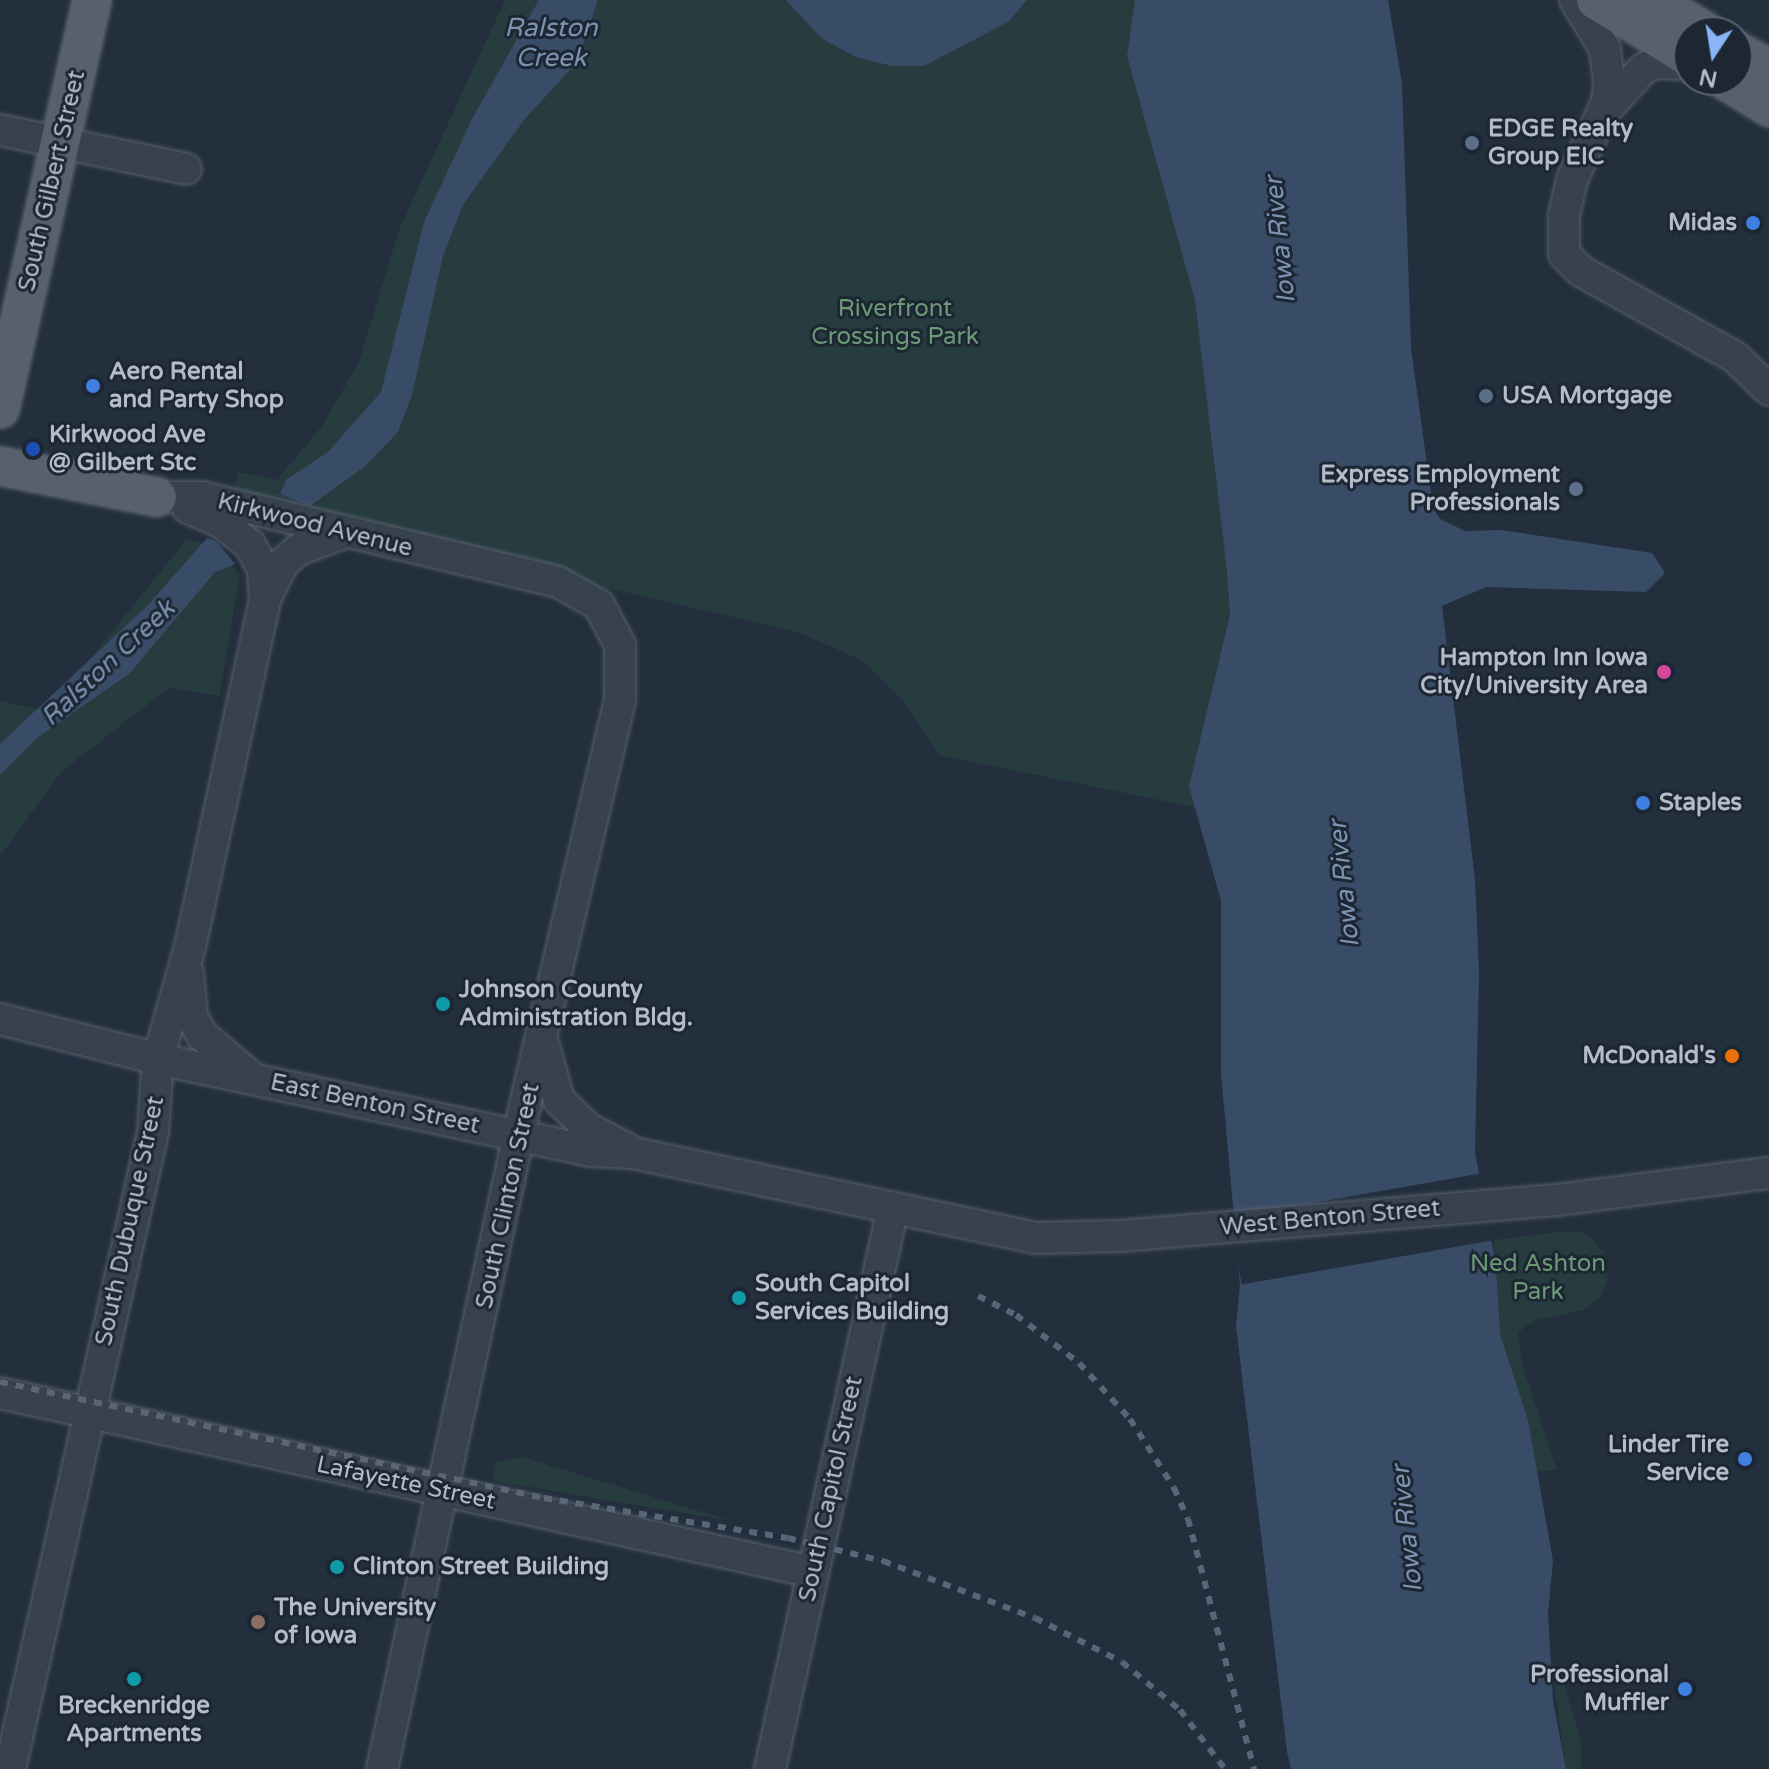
<!DOCTYPE html>
<html>
<head>
<meta charset="utf-8">
<style>
  body { margin:0 }
  #map { position:relative; width:1769px; height:1769px; overflow:hidden; background:#242f3e; font-family:"Varela Round",sans-serif }
  div>[style] { position:absolute }
  .green>* { inset:0; background:#263c3f }
  .water>* { inset:0; background:#394c67 }
  .pier>* { inset:0; background:#242f3e; transform-origin:0 0 }
  .roads { filter:drop-shadow(0 0 2px #565f6c) drop-shadow(0 0 2px #565f6c) }
  .minor>* { height:30px; margin:-15px; padding:0 15px; transform-origin:15px; border-radius:15px; background:#38414e }
  .major>* { height:38px; margin:-19px; padding:0 19px; transform-origin:19px; border-radius:19px; background:#56606e }
  .rail>* { height:6px; margin-top:-3px; transform-origin:0; background:repeating-linear-gradient(90deg,#5a6575 0 8px,transparent 0 16px) }
  .dots>* { width:22px; height:22px; translate:-50% -50%; box-sizing:border-box; border:4px solid #1d2633; border-radius:50% }
  span { translate:-50% -50%; white-space:nowrap; text-align:center; line-height:1.15; -webkit-text-stroke:6px #1d2633; paint-order:stroke }
  .poi-label { font-size:24px; color:#b4bcc9; font-weight:700 }
  .left { translate:0 -50%; text-align:left }
  .right { translate:-100% -50%; text-align:right }
  .street-label { font-size:24px; color:#b4bcc9 }
  .park-label { font-size:24px; color:#6b9a76 }
  .water-label { font-size:26px; color:#7c92b1; font-style:italic }
  .north { position:absolute; left:1673px; top:16px; width:80px; height:80px; box-sizing:border-box; background:#1d2633; border:2px solid #59626f; border-radius:50%; rotate:192deg; font-size:22px; font-weight:700; line-height:32px; text-align:center; color:#b4bcc9 }
  .north::after { content:''; display:block; margin:auto; width:28px; height:36px; background:#8ab4f8; clip-path:polygon(50% 0,100% 100%,50% 72%,0 100%) }
</style>
</head>
<body>
<div id="map">
  <div class="green">
    <i style="clip-path:polygon(505px 0,1191px 0,1253px 543px,1218px 812px,939px 755px,903px 701px,861px 660px,798px 632px,232px 501px,238px 472px,277px 480px,322px 426px,359px 362px,399px 230px)"></i>
    <i style="clip-path:polygon(186px 540px,215px 545px,240px 575px,219px 696px,169px 688px,62px 771px,0 856px,0 701px,48px 711px)"></i>
    <i style="clip-path:polygon(1560px 1232px,1582px 1232px,1595px 1242px,1604px 1253px,1608px 1279px,1600px 1298px,1584px 1310px,1536px 1320px,1518px 1332px,1522px 1364px,1557px 1470px,1537px 1471px,1528px 1420px,1500px 1334px,1494px 1240px)"></i>
    <i style="clip-path:polygon(522px 1457px,732px 1521px,493px 1481px,495px 1462px)"></i>
    <i style="clip-path:polygon(1551px 1660px,1561px 1673px,1581px 1741px,1581px 1769px,1566px 1769px)"></i>
  </div>
  <div class="water">
    <i style="clip-path:polygon(539px 0,598px 0,577px 62px,524px 120px,463px 205px,443px 256px,412px 395px,398px 432px,364px 467px,310px 506px,280px 494px,286px 480px,328px 452px,381px 392px,424px 222px,472px 119px)"></i>
    <i style="clip-path:polygon(786px 0,1027px 0,1008px 22px,924px 66px,892px 66px,856px 57px,821px 38px)"></i>
    <i style="clip-path:polygon(1135px 0,1388px 0,1402px 83px,1411px 348px,1433px 508px,1440px 519px,1465px 531px,1501px 530px,1652px 553px,1665px 573px,1646px 592px,1486px 587px,1442px 606px,1475px 880px,1479px 972px,1475px 1152px,1496px 1265px,1500px 1334px,1528px 1420px,1553px 1561px,1548px 1613px,1553px 1701px,1566px 1769px,1291px 1769px,1287px 1752px,1236px 1326px,1240px 1283px,1221px 1073px,1221px 901px,1189px 786px,1230px 615px,1227px 571px,1195px 300px,1127px 56px)"></i>
    <i style="clip-path:polygon(207px 538px,216px 541px,235px 564px,215px 572px,129px 674px,38px 737px,0 775px,0 744px,149px 604px)"></i>
  </div>
  <div class="pier">
    <i style="left:1483px;top:1173px;width:68px;height:257px;rotate:80deg"></i>
  </div>
  <div class="roads">
    <div class="minor">
      <i style="left:1575px;top:0;width:57px;rotate:58.5deg"></i>
      <i style="left:1605px;top:49px;width:35px;rotate:83deg"></i>
      <i style="left:1609px;top:84px;width:18px;rotate:96deg"></i>
      <i style="left:1607px;top:102px;width:85px;rotate:114.2deg"></i>
      <i style="left:1572px;top:180px;width:37px;rotate:103deg"></i>
      <i style="left:1564px;top:216px;width:38px;rotate:90deg"></i>
      <i style="left:1564px;top:254px;width:24px;rotate:45deg"></i>
      <i style="left:1581px;top:271px;width:176px;rotate:29.2deg"></i>
      <i style="left:1735px;top:357px;width:47px;rotate:44.1deg"></i>
      <i style="left:1604px;top:112px;width:58px;rotate:-47.8deg"></i>
      <i style="left:1643px;top:69px;width:13px;rotate:-27deg"></i>
      <i style="left:1655px;top:63px;width:34px;rotate:2deg"></i>
      <i style="left:0;top:130px;width:190px;rotate:11.8deg"></i>
      <i style="left:157px;top:497px;width:45px"></i>
      <i style="left:202px;top:497px;width:366px;rotate:13.4deg"></i>
      <i style="left:558px;top:582px;width:47px;rotate:29.3deg"></i>
      <i style="left:599px;top:605px;width:45px;rotate:62.3deg"></i>
      <i style="left:620px;top:645px;width:55px;rotate:90deg"></i>
      <i style="left:620px;top:700px;width:417px;rotate:103.2deg"></i>
      <i style="left:525px;top:1106px;width:678px;rotate:102.17deg"></i>
      <i style="left:265px;top:599px;width:40px;rotate:-63.4deg"></i>
      <i style="left:283px;top:563px;width:20px;rotate:-41deg"></i>
      <i style="left:298px;top:550px;width:46px;rotate:-20.4deg"></i>
      <i style="left:188px;top:973px;width:44px;rotate:84.8deg"></i>
      <i style="left:192px;top:1017px;width:21px;rotate:61deg"></i>
      <i style="left:202px;top:1035px;width:59px;rotate:40.2deg"></i>
      <i style="left:0;top:1019px;width:163px;rotate:14.2deg"></i>
      <i style="left:158px;top:1059px;width:444px;rotate:12deg"></i>
      <i style="left:592px;top:1151px;width:41px;rotate:2.8deg"></i>
      <i style="left:633px;top:1153px;width:412px;rotate:11.9deg"></i>
      <i style="left:1036px;top:1238px;width:83px;rotate:-1.4deg"></i>
      <i style="left:1119px;top:1236px;width:439px;rotate:-4.7deg"></i>
      <i style="left:1557px;top:1200px;width:214px;rotate:-7.3deg"></i>
      <i style="left:544px;top:1046px;width:56px;rotate:74.5deg"></i>
      <i style="left:559px;top:1100px;width:42px;rotate:44deg"></i>
      <i style="left:589px;top:1129px;width:42px;rotate:27.2deg"></i>
      <i style="left:0;top:1393px;width:832px;rotate:12.42deg"></i>
      <i style="left:10px;top:1769px;width:653px;rotate:-77.35deg"></i>
      <i style="left:153px;top:1132px;width:73px;rotate:-86.1deg"></i>
      <i style="left:158px;top:1059px;width:116px;rotate:-74.1deg"></i>
      <i style="left:190px;top:947px;width:356px;rotate:-77.8deg"></i>
      <i style="left:265px;top:599px;width:30px;rotate:-94deg"></i>
      <i style="left:263px;top:569px;width:27px;rotate:-118deg"></i>
      <i style="left:250px;top:545px;width:37px;rotate:-142deg"></i>
      <i style="left:221px;top:522px;width:36px;rotate:-157deg"></i>
      <i style="left:770px;top:1769px;width:574px;rotate:-77.63deg"></i>
    </div>
    <div class="major">
      <i style="left:1596px;top:0;width:109px;rotate:31.5deg"></i>
      <i style="left:1652px;top:0;width:63px;rotate:30.7deg"></i>
      <i style="left:1737px;top:51px;width:37px;rotate:29deg"></i>
      <i style="left:1725px;top:80px;width:52px;rotate:31.5deg"></i>
      <i style="left:0;top:409px;width:419px;rotate:-77.3deg"></i>
      <i style="left:0;top:466px;width:160px;rotate:11.2deg"></i>
    </div>
  </div>
  <div class="rail">
    <i style="left:978px;top:1296px;width:42px;rotate:26.6deg"></i>
    <i style="left:1016px;top:1315px;width:79px;rotate:37.3deg"></i>
    <i style="left:1079px;top:1363px;width:76px;rotate:47.7deg"></i>
    <i style="left:1130px;top:1419px;width:82px;rotate:57.5deg"></i>
    <i style="left:1174px;top:1488px;width:34px;rotate:66deg"></i>
    <i style="left:1188px;top:1519px;width:259px;rotate:75.2deg"></i>
    <i style="left:0;top:1382px;width:556px;rotate:12.04deg"></i>
    <i style="left:544px;top:1498px;width:247px;rotate:9.3deg"></i>
    <i style="left:788px;top:1538px;width:98px;rotate:13.6deg"></i>
    <i style="left:883px;top:1561px;width:162px;rotate:20.6deg"></i>
    <i style="left:1035px;top:1618px;width:97px;rotate:26.8deg"></i>
    <i style="left:1122px;top:1662px;width:75px;rotate:39.6deg"></i>
    <i style="left:1180px;top:1710px;width:74px;rotate:52.7deg"></i>
  </div>
  <div class="dots">
    <i style="left:1472px;top:143px;background:#5c6f8a"></i>
    <i style="left:1753px;top:223px;background:#3f7fe0"></i>
    <i style="left:93px;top:386px;background:#3f7fe0"></i>
    <i style="left:1486px;top:396px;background:#5c6f8a"></i>
    <i style="left:33px;top:449px;background:#1a4fb4"></i>
    <i style="left:1576px;top:489px;background:#5c6f8a"></i>
    <i style="left:1664px;top:672px;background:#d1479c"></i>
    <i style="left:1643px;top:803px;background:#3f7fe0"></i>
    <i style="left:443px;top:1004px;background:#0f9aa8"></i>
    <i style="left:1732px;top:1056px;background:#e8710a"></i>
    <i style="left:739px;top:1298px;background:#0f9aa8"></i>
    <i style="left:1745px;top:1459px;background:#3f7fe0"></i>
    <i style="left:337px;top:1567px;background:#0f9aa8"></i>
    <i style="left:258px;top:1622px;background:#8d6e63"></i>
    <i style="left:134px;top:1679px;background:#0f9aa8"></i>
    <i style="left:1685px;top:1689px;background:#3f7fe0"></i>
  </div>
  <div class="poi-label">
    <span class="left" style="left:1488px;top:143px">EDGE Realty<br>Group EIC</span>
    <span class="right" style="left:1737px;top:223px">Midas</span>
    <span class="left" style="left:109px;top:386px">Aero Rental<br>and Party Shop</span>
    <span class="left" style="left:1502px;top:396px">USA Mortgage</span>
    <span class="left" style="left:49px;top:449px">Kirkwood Ave<br>@ Gilbert Stc</span>
    <span class="right" style="left:1560px;top:489px">Express Employment<br>Professionals</span>
    <span class="right" style="left:1648px;top:672px">Hampton Inn Iowa<br>City/University Area</span>
    <span class="left" style="left:1659px;top:803px">Staples</span>
    <span class="left" style="left:459px;top:1004px">Johnson County<br>Administration Bldg.</span>
    <span class="right" style="left:1716px;top:1056px">McDonald's</span>
    <span class="left" style="left:755px;top:1298px">South Capitol<br>Services Building</span>
    <span class="right" style="left:1729px;top:1459px">Linder Tire<br>Service</span>
    <span class="left" style="left:353px;top:1567px">Clinton Street Building</span>
    <span class="left" style="left:274px;top:1622px">The University<br>of Iowa</span>
    <span class="right" style="left:1669px;top:1689px">Professional<br>Muffler</span>
    <span style="left:134px;top:1720px">Breckenridge<br>Apartments</span>
  </div>
  <div class="street-label">
    <span style="left:52px;top:181px;rotate:-77deg">South Gilbert Street</span>
    <span style="left:315px;top:525px;rotate:14deg">Kirkwood Avenue</span>
    <span style="left:375px;top:1104px;rotate:12deg">East Benton Street</span>
    <span style="left:508px;top:1196px;rotate:-78deg">South Clinton Street</span>
    <span style="left:1330px;top:1218px;rotate:-5deg">West Benton Street</span>
    <span style="left:130px;top:1221px;rotate:-78deg">South Dubuque Street</span>
    <span style="left:406px;top:1483px;rotate:12deg">Lafayette Street</span>
    <span style="left:831px;top:1489px;rotate:-78deg">South Capitol Street</span>
  </div>
  <div class="park-label">
    <span style="left:895px;top:323px">Riverfront<br>Crossings Park</span>
    <span style="left:1538px;top:1278px">Ned Ashton<br>Park</span>
  </div>
  <div class="water-label">
    <span style="left:551px;top:43px">Ralston<br>Creek</span>
    <span style="left:1280px;top:240px;rotate:-96deg">Iowa River</span>
    <span style="left:108px;top:663px;rotate:-43deg">Ralston Creek</span>
    <span style="left:1344px;top:884px;rotate:-96deg">Iowa River</span>
    <span style="left:1407px;top:1529px;rotate:-96deg">Iowa River</span>
  </div>
  <div class="north">N</div>
</div>
</body>
</html>
